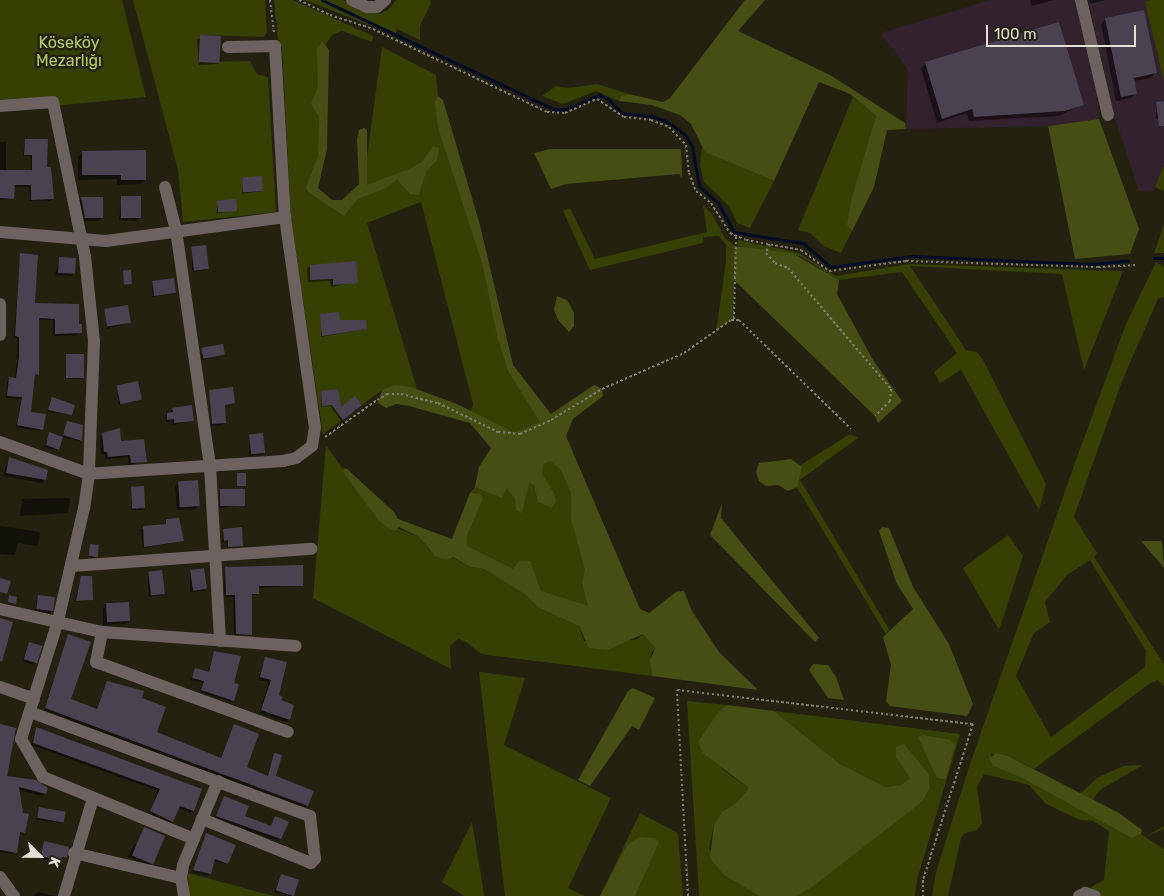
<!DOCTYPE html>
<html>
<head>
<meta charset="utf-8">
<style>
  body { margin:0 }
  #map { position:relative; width:1164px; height:896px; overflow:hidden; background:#242111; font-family:Rubik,sans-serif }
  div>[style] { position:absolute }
  .industrial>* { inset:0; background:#32222d }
  .green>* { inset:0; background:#383f02 }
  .forest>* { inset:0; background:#464e14 }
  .shadow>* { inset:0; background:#0007; transform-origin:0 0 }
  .stream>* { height:3px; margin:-1.5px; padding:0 1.5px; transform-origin:1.5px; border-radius:1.5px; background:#000c26 }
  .building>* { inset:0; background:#4b4251; transform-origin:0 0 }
  .path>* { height:2px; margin-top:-1px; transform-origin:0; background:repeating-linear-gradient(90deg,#807d70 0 2.5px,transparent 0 5px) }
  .minor>* { height:12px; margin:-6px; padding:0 6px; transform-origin:6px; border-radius:6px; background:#6c6360 }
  span { translate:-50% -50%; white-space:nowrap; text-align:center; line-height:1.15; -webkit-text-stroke:5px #242111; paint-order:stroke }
  .park-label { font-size:16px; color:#baca63 }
  .north { position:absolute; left:15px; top:831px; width:50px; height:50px; -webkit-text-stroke:4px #242111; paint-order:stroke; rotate:113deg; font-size:14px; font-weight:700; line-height:20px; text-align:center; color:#e3e1d7 }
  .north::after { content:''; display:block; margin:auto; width:18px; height:22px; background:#e3e1d7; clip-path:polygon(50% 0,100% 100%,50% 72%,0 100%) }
  .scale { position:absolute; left:986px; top:25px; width:150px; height:22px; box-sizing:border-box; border:2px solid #e3e1d7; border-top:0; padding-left:6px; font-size:15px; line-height:18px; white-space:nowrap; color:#e3e1d7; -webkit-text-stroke:4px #242111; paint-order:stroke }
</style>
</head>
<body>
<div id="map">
  <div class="industrial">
    <i style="clip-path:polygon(990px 0,1076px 0,1097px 92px,1099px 119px,1048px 126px,906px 129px,908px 70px,881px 33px)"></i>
    <i style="clip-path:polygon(1088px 0,1151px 0,1145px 2px,1164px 82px,1164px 165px,1154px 192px,1139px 191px,1114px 115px)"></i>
  </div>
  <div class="green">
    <i style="clip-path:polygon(0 0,122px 0,146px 97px,54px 106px,0 106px)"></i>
    <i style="clip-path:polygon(133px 0,265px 0,267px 32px,264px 37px,201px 35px,202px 62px,250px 61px,257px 74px,268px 77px,276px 212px,183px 222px,178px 170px)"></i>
    <i style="clip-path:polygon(274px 0,293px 0,373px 36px,372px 42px,342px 31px,332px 35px,324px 47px,323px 153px,314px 190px,328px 202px,341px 203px,367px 185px,367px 157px,382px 47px,436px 75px,438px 96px,509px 361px,547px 424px,511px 440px,471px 411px,473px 404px,421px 202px,367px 223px,417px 389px,382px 390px,323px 434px,291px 218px,282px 48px,278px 39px)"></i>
    <i style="clip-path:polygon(305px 0,342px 0,380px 14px,389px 9px,396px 0,430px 0,431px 3px,420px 26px,420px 40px,397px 29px,395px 35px)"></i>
    <i style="clip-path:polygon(1151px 0,1164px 0,1164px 82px,1145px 2px)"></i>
    <i style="clip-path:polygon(597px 84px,629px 94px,621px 96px,619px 101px,596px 91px,563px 104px,542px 96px,556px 86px,568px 88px)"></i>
    <i style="clip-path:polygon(853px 97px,876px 116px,847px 225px,852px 231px,841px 253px,824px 246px,810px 233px,798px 230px)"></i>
    <i style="clip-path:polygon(702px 146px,706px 152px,774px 181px,750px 228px,737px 223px,729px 206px,704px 182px,700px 166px)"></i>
    <i style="clip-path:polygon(1164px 165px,1164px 191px,1155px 187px)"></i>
    <i style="clip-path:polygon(703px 205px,712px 214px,725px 238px,735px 246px,733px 322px,731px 320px,716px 332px,726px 261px,726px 245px,719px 236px,703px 237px,703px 243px,590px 270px,563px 211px,570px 208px,595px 259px,707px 232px)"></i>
    <i style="clip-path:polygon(1164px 224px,1164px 253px,1154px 253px,1158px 242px)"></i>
    <i style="clip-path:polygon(738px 240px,799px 253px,836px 276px,909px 264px,1123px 271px,1084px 370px,1062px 274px,910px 266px,966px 350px,977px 352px,983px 360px,1046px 484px,1039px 510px,961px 370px,940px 383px,934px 372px,957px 353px,902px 272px,839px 280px,800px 256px,737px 246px)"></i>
    <i style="clip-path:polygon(evenodd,1156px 262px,1164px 267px,1164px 297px,1158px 299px,1122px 381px,1074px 517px,1097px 553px,1094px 557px,1164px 664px,1164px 686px,1157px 680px,1149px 684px,1034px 769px,1008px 756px,991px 754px,993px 766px,1018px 776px,1132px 837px,1141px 834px,1145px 837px,1164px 826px,1164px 829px,1145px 837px,1164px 849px,1164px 896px,1099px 896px,1086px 890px,1104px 880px,1109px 831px,1093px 821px,1080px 820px,1046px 804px,1029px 785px,984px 774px,977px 787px,982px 823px,977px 830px,965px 833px,961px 838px,948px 896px,932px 896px,936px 872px,970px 764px,1077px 457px,1126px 324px,1156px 262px,1090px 560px,1146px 651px,1145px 667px,1051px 737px,1016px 676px,1034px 633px,1050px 622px,1045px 602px,1067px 575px,1090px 560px)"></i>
    <i style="clip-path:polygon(850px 434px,858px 438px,800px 480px,889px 629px,886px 634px,788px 473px)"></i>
    <i style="clip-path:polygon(326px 445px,379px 521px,419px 537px,430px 551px,447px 560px,452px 557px,470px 567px,484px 569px,526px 595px,539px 608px,579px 626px,584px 641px,636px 640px,643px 634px,655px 648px,651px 654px,652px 676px,481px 654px,465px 641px,458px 639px,450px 646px,451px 669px,313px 598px)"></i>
    <i style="clip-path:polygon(559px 447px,585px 512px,596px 614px,549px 600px,467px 552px,461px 530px,470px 493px,475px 487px)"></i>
    <i style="clip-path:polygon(1008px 535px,1023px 556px,999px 630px,963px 568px)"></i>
    <i style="clip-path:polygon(479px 672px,525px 678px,504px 745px,611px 798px,568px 888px,585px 896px,505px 896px)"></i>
    <i style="clip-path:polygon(687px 701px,727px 705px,719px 711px,722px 769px,749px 788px,737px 802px,722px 812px,714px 825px,709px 848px,724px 875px,759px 896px,699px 896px)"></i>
    <i style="clip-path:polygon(774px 711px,960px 734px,917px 880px,915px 896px,796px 896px,923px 801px,930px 787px,929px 774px,904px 745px,896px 758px,910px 778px,901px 785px,885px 787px,873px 783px,840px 764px)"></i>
    <i style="clip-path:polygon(1143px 765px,1100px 790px,1092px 801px,1080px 794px,1097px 778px,1123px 766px)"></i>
    <i style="clip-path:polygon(640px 813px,678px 833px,683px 896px,600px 896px)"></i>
    <i style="clip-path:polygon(472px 822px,482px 881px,484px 896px,464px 896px,442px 882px)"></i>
    <i style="clip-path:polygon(188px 873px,274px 896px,189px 896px)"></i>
  </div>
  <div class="forest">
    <i style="clip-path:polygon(745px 0,765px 0,738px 31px,830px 75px,905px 123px,906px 129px,887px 130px,874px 187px,852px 231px,847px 225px,851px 201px,876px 116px,850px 94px,819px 82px,774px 181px,705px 152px,691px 124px,680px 115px,652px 105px,619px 101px,621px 96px,629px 94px,663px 102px,670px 98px)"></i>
    <i style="clip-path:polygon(323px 42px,329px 50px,327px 149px,318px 188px,332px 200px,342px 200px,359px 184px,357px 139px,359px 130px,364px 128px,367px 130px,367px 185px,409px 169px,422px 162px,433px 146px,439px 148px,437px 160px,426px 172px,419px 195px,410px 194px,397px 180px,386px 188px,358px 199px,344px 216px,308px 192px,306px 187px,318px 156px,319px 117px,311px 104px,318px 86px,317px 47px)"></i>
    <i style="clip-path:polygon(438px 96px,443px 100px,480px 225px,513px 365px,551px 414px,594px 385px,602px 389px,603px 396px,573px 419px,566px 436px,640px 609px,649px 613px,676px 592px,684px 591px,692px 611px,719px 652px,758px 690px,652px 676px,650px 661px,655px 648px,643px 634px,608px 650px,589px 648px,579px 626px,539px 608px,526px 595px,484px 569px,470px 567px,453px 557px,447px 560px,435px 556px,419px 537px,399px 527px,395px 531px,389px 528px,379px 521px,343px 472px,344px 468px,347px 469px,394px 512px,398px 519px,452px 539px,470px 493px,480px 494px,483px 498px,467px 536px,467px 546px,513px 569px,519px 561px,530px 561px,541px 591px,588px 606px,582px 582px,585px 570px,571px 519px,571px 493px,561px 470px,550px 461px,543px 464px,542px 474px,554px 493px,556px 502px,552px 508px,538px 502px,534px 485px,529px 483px,522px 513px,516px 510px,515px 499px,507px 488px,502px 498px,475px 487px,479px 467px,491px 448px,470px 423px,409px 406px,396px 404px,386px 408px,378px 403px,382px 390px,394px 385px,411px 387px,457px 404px,515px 433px,540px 422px,508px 371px,497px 336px,483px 266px,438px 128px,435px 102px)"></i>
    <i style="clip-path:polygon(1099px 119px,1139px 229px,1130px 254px,1075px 259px,1048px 126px)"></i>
    <i style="clip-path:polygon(550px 149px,681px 149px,682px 178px,679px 174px,566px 184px,551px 189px,534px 153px)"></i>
    <i style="clip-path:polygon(735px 246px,792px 253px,839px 280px,837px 294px,873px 360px,902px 401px,878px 423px,875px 416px,734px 280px)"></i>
    <i style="clip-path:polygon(557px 296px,567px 300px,574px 313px,574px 326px,569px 332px,558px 320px,554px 310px)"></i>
    <i style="clip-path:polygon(791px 459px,802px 467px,797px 487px,788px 491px,778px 485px,766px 486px,759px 481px,756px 472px,759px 463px)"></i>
    <i style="clip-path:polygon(722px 503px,721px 518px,819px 638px,815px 642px,710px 535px)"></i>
    <i style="clip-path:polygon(882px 527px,889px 528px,913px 587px,949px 644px,973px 704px,967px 716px,890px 706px,886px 701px,891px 665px,883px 637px,913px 609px,896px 582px,879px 531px)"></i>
    <i style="clip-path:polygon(1141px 541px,1162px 541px,1164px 568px)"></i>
    <i style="clip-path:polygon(813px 664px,828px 665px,836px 677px,844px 700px,828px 698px,809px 670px)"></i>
    <i style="clip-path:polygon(633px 688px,655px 698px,639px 730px,632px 726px,590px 786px,578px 780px,628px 691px)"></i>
    <i style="clip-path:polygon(727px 705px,774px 711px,840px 764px,885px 787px,901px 785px,910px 778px,896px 758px,896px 747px,904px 744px,929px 774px,930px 787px,923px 801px,812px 887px,796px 896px,759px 896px,724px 875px,710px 858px,714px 825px,722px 812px,737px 802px,749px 788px,703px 753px,698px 742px,719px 711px)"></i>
    <i style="clip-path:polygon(923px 735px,950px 740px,955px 745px,946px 779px,937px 778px,918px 737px)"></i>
    <i style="clip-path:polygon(996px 753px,1008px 756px,1119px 813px,1142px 830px,1141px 834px,1132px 838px,1020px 777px,993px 766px,989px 759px)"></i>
    <i style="clip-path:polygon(639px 837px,655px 838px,659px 842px,635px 896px,600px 896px,627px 845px)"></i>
  </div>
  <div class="shadow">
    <i style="clip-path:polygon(1030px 0,1054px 0,1032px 6px)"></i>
    <i style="clip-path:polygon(1089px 0,1106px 0,1090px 4px)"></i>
    <i style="clip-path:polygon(1105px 19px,1155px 73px,1151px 78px,1133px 81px,1136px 93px,1131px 98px,1116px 101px,1101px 24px)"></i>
    <i style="clip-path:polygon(201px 37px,221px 61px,218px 64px,199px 65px,197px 40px)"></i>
    <i style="clip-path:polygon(926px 63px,1082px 105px,1058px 116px,969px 121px,967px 113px,937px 123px,921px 68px)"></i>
    <i style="left:1156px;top:103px;width:8px;height:16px"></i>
    <i style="clip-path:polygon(25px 140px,46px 168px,51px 201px,30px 201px,29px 187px,13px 187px,13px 198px,0 200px,0 142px,6px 142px,6px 171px,31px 172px,30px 156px,23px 156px)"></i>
    <i style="clip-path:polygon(83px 152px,145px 180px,140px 184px,117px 185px,117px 179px,78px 180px,78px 157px)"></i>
    <i style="clip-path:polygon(243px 179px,262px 191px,242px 194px)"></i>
    <i style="clip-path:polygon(122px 197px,139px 218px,137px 221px,119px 220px)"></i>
    <i style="clip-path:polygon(82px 198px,101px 218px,98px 221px,82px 221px,78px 202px)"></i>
    <i style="clip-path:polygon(218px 202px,236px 210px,216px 214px)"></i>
    <i style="clip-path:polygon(192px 248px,207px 268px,205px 270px,192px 272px)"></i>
    <i style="clip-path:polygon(20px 255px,34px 304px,78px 305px,78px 335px,53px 336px,53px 320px,37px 320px,37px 374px,33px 376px,30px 413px,42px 429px,39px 431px,16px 427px,21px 399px,6px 398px,7px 381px,15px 379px,17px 360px,17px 338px,14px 338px)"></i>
    <i style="clip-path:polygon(60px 259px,74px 274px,72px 276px,55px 275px)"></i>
    <i style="clip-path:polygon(310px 266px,356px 282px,331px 287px,330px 281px,308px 282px,307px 269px)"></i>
    <i style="clip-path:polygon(153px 282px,175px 293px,152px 297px)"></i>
    <i style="clip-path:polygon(106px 311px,130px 322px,107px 329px)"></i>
    <i style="clip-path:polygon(321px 315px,366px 329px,321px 337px)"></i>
    <i style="clip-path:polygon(202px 348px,223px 355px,201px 360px)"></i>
    <i style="clip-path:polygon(67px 355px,83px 377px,81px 379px,65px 379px)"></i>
    <i style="clip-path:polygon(117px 387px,140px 399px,119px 405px)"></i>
    <i style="clip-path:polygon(210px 391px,234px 403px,224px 406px,223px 425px,211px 426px)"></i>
    <i style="clip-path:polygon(321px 392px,340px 409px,358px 407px,341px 421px,330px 406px,321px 407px)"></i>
    <i style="clip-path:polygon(52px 398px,71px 414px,47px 412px)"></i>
    <i style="clip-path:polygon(173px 409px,192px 421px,173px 425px,172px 421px,166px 422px,165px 416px)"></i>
    <i style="clip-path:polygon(68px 422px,81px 439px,79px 441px,62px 437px)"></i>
    <i style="clip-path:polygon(50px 434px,58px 449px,56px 451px,44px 447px)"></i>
    <i style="clip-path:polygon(103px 434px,120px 443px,145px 461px,129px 465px,128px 457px,105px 459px,105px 454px,101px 454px,100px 437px)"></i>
    <i style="clip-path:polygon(250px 436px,264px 453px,262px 455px,249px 456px)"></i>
    <i style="clip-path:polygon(9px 458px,45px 479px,42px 483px,3px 476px)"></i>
    <i style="clip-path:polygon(179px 482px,199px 505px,195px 509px,177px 510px,175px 486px)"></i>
    <i style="clip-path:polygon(132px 488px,144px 508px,142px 510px,131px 510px)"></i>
    <i style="clip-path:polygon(220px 491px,244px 505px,219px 508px)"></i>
    <i style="clip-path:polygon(70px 498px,68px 513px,20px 516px,22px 499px)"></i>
    <i style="clip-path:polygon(166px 520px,183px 541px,143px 548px,141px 529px,165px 526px)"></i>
    <i style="clip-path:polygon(0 526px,40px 532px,38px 544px,35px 546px,18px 543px,15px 555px,0 554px)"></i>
    <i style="clip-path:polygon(224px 530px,242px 545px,227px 548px,226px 542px,222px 542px)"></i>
    <i style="clip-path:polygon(91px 546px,97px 555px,95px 558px,88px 557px)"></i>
    <i style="clip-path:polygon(225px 569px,302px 586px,258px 588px,258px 594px,250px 596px,251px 634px,234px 636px,233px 597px,223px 597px)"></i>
    <i style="clip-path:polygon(190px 570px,205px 589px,203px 591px,190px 592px)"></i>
    <i style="clip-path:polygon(148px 572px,163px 593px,161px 595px,148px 597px)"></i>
    <i style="clip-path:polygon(82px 578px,91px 600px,75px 602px,80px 580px)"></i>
    <i style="clip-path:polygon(38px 596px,51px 612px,48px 614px,35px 611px)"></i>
    <i style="clip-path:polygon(106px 604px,129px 621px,125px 624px,103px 625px,103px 608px)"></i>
    <i style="clip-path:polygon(68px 636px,69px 700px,96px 710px,107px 683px,140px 699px,155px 733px,220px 759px,234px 725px,245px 767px,267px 777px,274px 754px,275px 777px,312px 792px,306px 806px,304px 808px,44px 710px)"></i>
    <i style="clip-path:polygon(29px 643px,35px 663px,33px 665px,22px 661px)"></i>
    <i style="clip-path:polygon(215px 652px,233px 683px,231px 702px,200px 692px,203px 683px,191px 680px,195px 670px,208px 673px)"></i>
    <i style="clip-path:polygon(265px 659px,289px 719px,286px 722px,259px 713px,269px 682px,258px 680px)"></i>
    <i style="clip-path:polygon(36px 728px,201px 789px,192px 811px,190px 813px,178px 808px,170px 823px,149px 814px,158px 791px,31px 745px)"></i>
    <i style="clip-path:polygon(0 736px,5px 777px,45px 794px,43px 796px,18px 790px,24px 833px,18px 834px,13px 854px,0 852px)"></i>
    <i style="clip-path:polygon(225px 797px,243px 817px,270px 827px,276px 818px,280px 839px,278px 841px,214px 819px)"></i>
    <i style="clip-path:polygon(39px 809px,63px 823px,36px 820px)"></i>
    <i style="clip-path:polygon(206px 834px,234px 846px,227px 864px,213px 861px,208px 876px,192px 872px)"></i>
    <i style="clip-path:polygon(45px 842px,66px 857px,58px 862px,39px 858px)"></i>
    <i style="clip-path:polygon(135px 843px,152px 862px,150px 865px,128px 857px)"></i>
    <i style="clip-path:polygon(281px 875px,292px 895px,291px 896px,274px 892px)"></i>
    <i style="clip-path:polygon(38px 892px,55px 896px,33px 896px)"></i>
  </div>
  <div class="stream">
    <i style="left:322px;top:0;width:259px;rotate:25.2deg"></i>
    <i style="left:556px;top:110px;width:11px;rotate:-5deg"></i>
    <i style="left:567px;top:109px;width:35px;rotate:-24deg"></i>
    <i style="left:599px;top:95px;width:10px;rotate:24deg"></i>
    <i style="left:608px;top:99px;width:20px;rotate:45deg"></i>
    <i style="left:622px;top:113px;width:29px;rotate:6deg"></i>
    <i style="left:651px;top:116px;width:18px;rotate:19deg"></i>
    <i style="left:668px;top:122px;width:21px;rotate:37deg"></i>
    <i style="left:685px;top:135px;width:13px;rotate:58deg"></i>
    <i style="left:692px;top:146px;width:41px;rotate:80.1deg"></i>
    <i style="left:699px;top:186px;width:25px;rotate:42deg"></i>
    <i style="left:718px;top:203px;width:33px;rotate:61deg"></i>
    <i style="left:734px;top:232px;width:70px;rotate:9.1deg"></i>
    <i style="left:803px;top:243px;width:37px;rotate:41deg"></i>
    <i style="left:831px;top:267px;width:82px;rotate:-7.7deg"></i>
    <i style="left:912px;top:256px;width:179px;rotate:2.6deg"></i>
    <i style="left:1091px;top:264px;width:36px;rotate:-5deg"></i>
    <i style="left:1154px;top:258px;width:10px"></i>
  </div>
  <div class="building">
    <i style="clip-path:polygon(1144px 10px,1157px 73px,1134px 78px,1137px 94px,1121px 97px,1105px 18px)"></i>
    <i style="clip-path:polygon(1059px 22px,1084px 105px,1064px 111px,974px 117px,972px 109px,942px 119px,925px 62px)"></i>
    <i style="left:200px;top:35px;width:21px;height:27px;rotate:3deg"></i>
    <i style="clip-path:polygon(1164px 101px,1164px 126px,1159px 126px,1156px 102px)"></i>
    <i style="clip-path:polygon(25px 139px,48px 139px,47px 167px,51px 167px,54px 199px,31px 200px,31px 185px,15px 185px,14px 199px,0 198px,0 170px,32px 170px,32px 155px,24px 155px)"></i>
    <i style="clip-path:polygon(146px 150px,146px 180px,121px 180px,121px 175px,82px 175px,82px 151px)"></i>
    <i style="left:262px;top:176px;width:15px;height:20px;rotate:86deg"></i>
    <i style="left:121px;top:196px;width:20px;height:22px"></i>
    <i style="clip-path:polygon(81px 197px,103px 197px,103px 218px,85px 218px)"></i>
    <i style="left:236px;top:199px;width:12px;height:19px;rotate:85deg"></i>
    <i style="left:206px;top:245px;width:24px;height:15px;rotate:83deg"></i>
    <i style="clip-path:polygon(20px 253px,38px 255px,35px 303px,79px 304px,79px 324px,82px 324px,82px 333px,55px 334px,55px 319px,39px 318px,39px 375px,35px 374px,31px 412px,46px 414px,43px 430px,17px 425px,22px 397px,7px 396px,9px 377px,16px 378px,19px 357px,19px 337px,15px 336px)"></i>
    <i style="left:59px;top:257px;width:17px;height:16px;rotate:3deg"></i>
    <i style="clip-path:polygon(356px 261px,358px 283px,333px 285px,333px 279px,310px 280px,310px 265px)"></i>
    <i style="left:131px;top:270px;width:14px;height:8px;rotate:86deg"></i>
    <i style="left:174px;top:278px;width:15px;height:22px;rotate:82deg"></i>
    <i style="left:128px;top:305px;width:18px;height:24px;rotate:81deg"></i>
    <i style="clip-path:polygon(339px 312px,340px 320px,366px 320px,367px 329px,322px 336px,320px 314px)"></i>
    <i style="left:223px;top:344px;width:11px;height:22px;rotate:80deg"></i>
    <i style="left:66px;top:354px;width:18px;height:24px"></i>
    <i style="left:138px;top:381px;width:19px;height:22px;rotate:78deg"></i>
    <i style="clip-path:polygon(233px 387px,235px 403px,225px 405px,226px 423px,212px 424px,209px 390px)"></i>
    <i style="clip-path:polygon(338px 389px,341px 407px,355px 396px,362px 405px,343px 420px,332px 405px,322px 406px,321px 391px)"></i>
    <i style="clip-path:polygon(52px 397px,75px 405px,72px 415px,48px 410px)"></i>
    <i style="clip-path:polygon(192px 405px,194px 421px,174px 423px,174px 419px,167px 420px,167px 413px,173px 412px,172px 408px)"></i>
    <i style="clip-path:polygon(67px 421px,83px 425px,82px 441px,63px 435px)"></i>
    <i style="clip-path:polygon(120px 428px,121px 441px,144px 439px,147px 462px,131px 463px,130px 455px,108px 457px,107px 452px,104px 452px,102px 433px)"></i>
    <i style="clip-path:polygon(49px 432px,63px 437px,59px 450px,46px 445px)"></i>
    <i style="left:263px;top:433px;width:20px;height:14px;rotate:84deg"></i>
    <i style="clip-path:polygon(9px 457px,48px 470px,46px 480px,6px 473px)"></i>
    <i style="left:237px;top:473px;width:9px;height:13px"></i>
    <i style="left:198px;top:480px;width:26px;height:20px;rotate:86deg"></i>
    <i style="left:144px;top:486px;width:22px;height:13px;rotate:87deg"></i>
    <i style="left:245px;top:489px;width:17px;height:25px;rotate:90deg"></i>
    <i style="clip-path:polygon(179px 518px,184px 541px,144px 547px,143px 526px,166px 524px,166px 519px)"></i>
    <i style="clip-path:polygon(242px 527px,243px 546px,228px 547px,228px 540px,224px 541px,223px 529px)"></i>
    <i style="left:90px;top:544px;width:9px;height:12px;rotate:6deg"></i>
    <i style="clip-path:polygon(303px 565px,303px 586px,259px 586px,259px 594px,252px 594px,252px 635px,236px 634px,235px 595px,226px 595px,225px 567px)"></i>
    <i style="left:204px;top:568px;width:21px;height:14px;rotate:82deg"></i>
    <i style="left:162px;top:570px;width:24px;height:14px;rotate:83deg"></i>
    <i style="clip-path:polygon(81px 576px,92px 576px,93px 600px,76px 601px)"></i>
    <i style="clip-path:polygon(0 578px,11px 581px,7px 594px,0 592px)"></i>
    <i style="clip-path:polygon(9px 595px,17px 597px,16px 604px,8px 602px)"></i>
    <i style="left:38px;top:595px;width:17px;height:14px;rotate:7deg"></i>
    <i style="left:129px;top:602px;width:19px;height:23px;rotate:87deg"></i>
    <i style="clip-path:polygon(0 618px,13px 622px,2px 662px,0 661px)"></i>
    <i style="clip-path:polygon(68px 634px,91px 642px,71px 699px,97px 709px,107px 681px,144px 691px,142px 698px,166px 707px,157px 732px,221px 758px,234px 724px,259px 734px,247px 767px,268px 776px,274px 753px,282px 755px,276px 776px,314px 791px,308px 806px,45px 708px)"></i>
    <i style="left:29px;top:642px;width:14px;height:18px;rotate:17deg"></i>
    <i style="clip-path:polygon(214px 651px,241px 656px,234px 683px,239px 684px,234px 701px,201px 690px,204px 681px,192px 678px,195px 668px,209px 672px)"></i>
    <i style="clip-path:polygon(265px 657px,287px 662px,279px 695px,283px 697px,281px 700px,294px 705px,290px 720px,261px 710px,271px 680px,260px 677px)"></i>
    <i style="clip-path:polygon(0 724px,16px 728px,7px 776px,36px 780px,48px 788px,46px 794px,19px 787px,23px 813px,29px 814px,25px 833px,20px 832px,17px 853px,0 850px)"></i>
    <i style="clip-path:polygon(36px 727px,202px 789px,194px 811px,180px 806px,173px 822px,150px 811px,160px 789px,33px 743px)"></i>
    <i style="clip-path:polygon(224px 796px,249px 806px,245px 816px,271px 826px,275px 816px,289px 822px,281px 839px,216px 816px)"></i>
    <i style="left:39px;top:807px;width:27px;height:11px;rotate:10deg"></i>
    <i style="left:144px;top:827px;width:23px;height:31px;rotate:23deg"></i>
    <i style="clip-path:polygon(206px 833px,236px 845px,228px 864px,215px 859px,211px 874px,193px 870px)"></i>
    <i style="clip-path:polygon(44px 841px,69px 847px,67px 858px,62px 857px,61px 861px,41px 856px)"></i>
    <i style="left:281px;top:874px;width:19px;height:17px;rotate:18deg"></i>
  </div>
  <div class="path">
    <i style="left:270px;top:0;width:34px;rotate:83deg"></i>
    <i style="left:299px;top:0;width:34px;rotate:26deg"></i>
    <i style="left:330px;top:15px;width:45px;rotate:18deg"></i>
    <i style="left:373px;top:29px;width:193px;rotate:25.5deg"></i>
    <i style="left:547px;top:112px;width:18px;rotate:3deg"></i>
    <i style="left:565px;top:113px;width:35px;rotate:-24deg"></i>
    <i style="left:597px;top:99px;width:32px;rotate:34deg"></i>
    <i style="left:624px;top:117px;width:27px;rotate:6deg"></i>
    <i style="left:651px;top:120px;width:19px;rotate:21deg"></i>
    <i style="left:669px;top:127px;width:25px;rotate:47deg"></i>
    <i style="left:686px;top:145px;width:28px;rotate:84deg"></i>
    <i style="left:689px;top:173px;width:19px;rotate:69deg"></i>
    <i style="left:696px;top:191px;width:19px;rotate:39deg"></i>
    <i style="left:711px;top:203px;width:36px;rotate:58deg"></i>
    <i style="left:730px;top:233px;width:17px;rotate:24deg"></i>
    <i style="left:746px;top:240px;width:56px;rotate:10.3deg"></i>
    <i style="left:801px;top:250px;width:35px;rotate:37deg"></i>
    <i style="left:829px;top:271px;width:78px;rotate:-7.4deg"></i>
    <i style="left:906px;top:261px;width:192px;rotate:1.8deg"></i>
    <i style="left:1098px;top:267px;width:38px;rotate:-3deg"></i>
    <i style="left:769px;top:244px;width:9px;rotate:108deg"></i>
    <i style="left:766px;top:253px;width:13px;rotate:48deg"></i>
    <i style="left:775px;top:263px;width:14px;rotate:21deg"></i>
    <i style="left:788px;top:268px;width:159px;rotate:49.6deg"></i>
    <i style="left:891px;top:389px;width:12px;rotate:95deg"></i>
    <i style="left:890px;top:401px;width:21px;rotate:135deg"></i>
    <i style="left:734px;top:319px;width:82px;rotate:-88.6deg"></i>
    <i style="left:325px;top:437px;width:64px;rotate:-35.4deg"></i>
    <i style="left:377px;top:400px;width:12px;rotate:-31deg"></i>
    <i style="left:387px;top:394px;width:14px"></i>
    <i style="left:401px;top:394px;width:38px;rotate:14deg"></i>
    <i style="left:438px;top:403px;width:67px;rotate:25.8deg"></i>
    <i style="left:498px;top:432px;width:22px;rotate:5deg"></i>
    <i style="left:520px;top:434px;width:34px;rotate:-24deg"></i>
    <i style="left:551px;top:420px;width:60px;rotate:-31.3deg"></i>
    <i style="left:602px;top:389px;width:90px;rotate:-23.7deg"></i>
    <i style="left:684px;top:353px;width:57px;rotate:-35.1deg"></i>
    <i style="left:731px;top:320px;width:8px"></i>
    <i style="left:739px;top:320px;width:156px;rotate:44.2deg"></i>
    <i style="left:688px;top:896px;width:206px;rotate:-93.1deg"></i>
    <i style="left:677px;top:690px;width:298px;rotate:6.6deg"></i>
    <i style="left:973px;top:724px;width:164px;rotate:107.8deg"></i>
    <i style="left:923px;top:880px;width:16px;rotate:90deg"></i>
  </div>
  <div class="minor">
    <i style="left:352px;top:0;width:17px;rotate:25deg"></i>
    <i style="left:367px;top:7px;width:10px"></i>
    <i style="left:377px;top:7px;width:11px;rotate:-41deg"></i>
    <i style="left:1081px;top:0;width:118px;rotate:76.8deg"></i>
    <i style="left:228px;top:47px;width:47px;rotate:-1.2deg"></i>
    <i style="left:275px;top:46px;width:171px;rotate:86.7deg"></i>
    <i style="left:0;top:106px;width:53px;rotate:-4.3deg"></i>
    <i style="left:53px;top:102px;width:158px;rotate:78.3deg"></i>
    <i style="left:85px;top:257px;width:84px;rotate:83.9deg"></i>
    <i style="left:94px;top:341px;width:133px;rotate:92.2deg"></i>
    <i style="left:89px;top:474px;width:34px;rotate:98deg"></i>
    <i style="left:84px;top:508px;width:116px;rotate:103deg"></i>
    <i style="left:58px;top:621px;width:124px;rotate:107.4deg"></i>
    <i style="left:21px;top:739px;width:44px;rotate:59.9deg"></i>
    <i style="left:43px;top:777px;width:163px;rotate:22.3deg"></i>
    <i style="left:165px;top:187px;width:44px;rotate:75.7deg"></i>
    <i style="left:176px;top:230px;width:238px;rotate:81.8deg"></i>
    <i style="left:210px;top:466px;width:175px;rotate:86.7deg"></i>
    <i style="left:0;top:232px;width:106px;rotate:4.9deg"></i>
    <i style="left:106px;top:241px;width:181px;rotate:-7.6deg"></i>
    <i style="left:285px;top:217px;width:212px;rotate:81.9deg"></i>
    <i style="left:315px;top:427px;width:19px;rotate:99deg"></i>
    <i style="left:312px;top:446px;width:20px;rotate:143deg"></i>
    <i style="left:296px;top:458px;width:13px;rotate:167deg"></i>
    <i style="left:283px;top:461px;width:194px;rotate:176.2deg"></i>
    <i style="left:89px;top:474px;width:95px;rotate:-160.2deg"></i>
    <i style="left:0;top:304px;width:31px;rotate:90deg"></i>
    <i style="left:72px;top:566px;width:240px;rotate:-4.1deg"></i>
    <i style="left:0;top:609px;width:105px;rotate:12.7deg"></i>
    <i style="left:102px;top:632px;width:194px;rotate:4.1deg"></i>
    <i style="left:102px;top:632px;width:31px;rotate:101deg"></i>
    <i style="left:96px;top:662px;width:204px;rotate:20deg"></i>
    <i style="left:0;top:687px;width:36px;rotate:19deg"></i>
    <i style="left:30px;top:712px;width:299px;rotate:20.4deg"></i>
    <i style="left:310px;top:816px;width:43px;rotate:83.4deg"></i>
    <i style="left:315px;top:859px;width:6px;rotate:135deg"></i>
    <i style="left:311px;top:863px;width:118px;rotate:-158deg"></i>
    <i style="left:74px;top:853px;width:110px;rotate:13.2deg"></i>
    <i style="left:0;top:877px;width:24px;rotate:54deg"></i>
    <i style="left:64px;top:896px;width:102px;rotate:-73.5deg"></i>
    <i style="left:184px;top:896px;width:18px;rotate:-99deg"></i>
    <i style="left:181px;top:878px;width:13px;rotate:-81deg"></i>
    <i style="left:183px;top:865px;width:91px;rotate:-67.4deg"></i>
    <i style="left:1079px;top:896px;width:7px;rotate:-27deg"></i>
    <i style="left:1085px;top:893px;width:10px;rotate:17deg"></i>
  </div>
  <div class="park-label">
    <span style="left:69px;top:52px">Köseköy<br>Mezarlığı</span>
  </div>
  <div class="north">K</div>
  <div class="scale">100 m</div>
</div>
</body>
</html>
